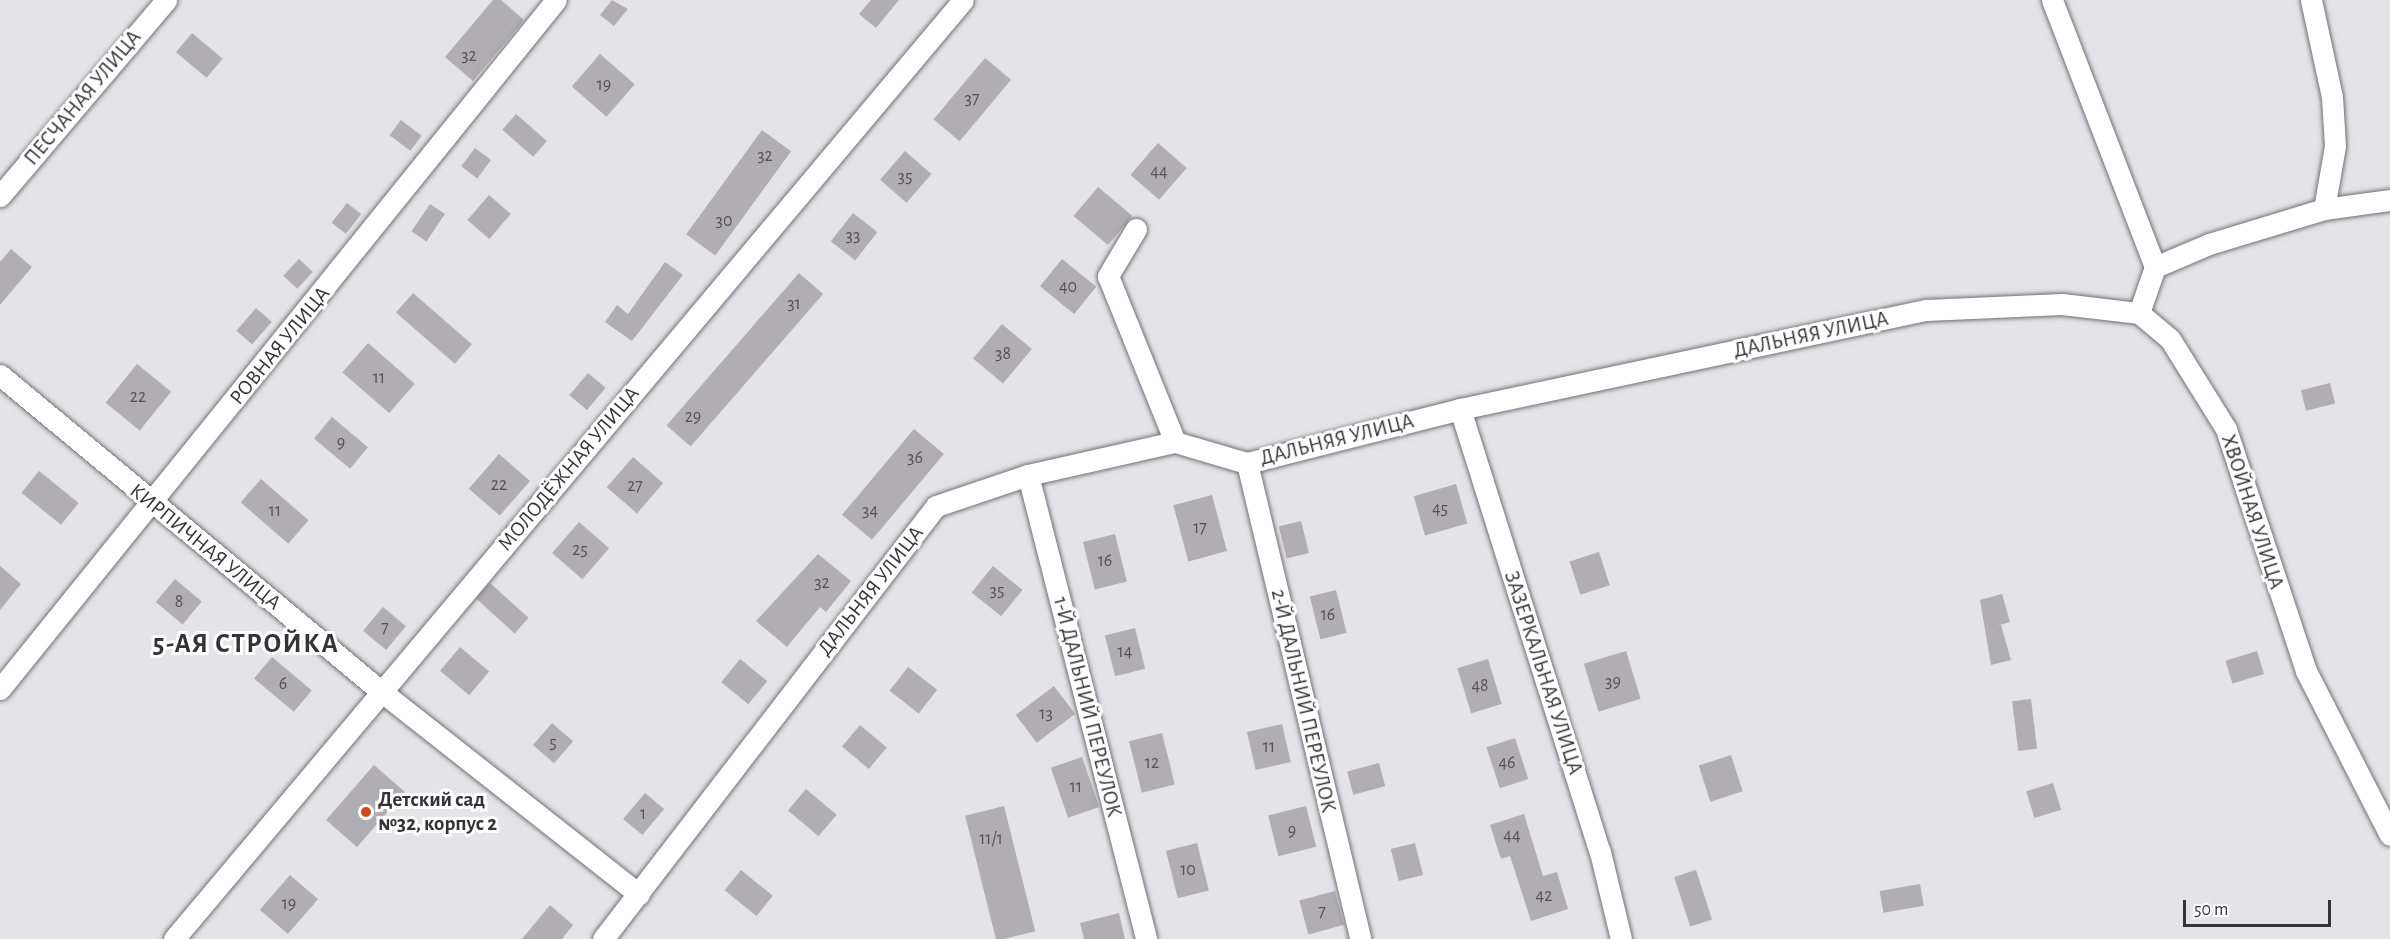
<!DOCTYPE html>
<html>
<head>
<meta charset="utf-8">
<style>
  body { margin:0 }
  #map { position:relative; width:2390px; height:939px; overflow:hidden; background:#e4e3e8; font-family:"Alegreya Sans",sans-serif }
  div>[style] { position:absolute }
  .building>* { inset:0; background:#b1aeb3; transform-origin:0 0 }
  .roads { filter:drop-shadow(0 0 2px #727176) drop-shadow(0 0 2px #727176) }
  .minor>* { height:21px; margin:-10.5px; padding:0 10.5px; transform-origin:10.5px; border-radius:10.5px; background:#fff }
  .dots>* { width:16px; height:16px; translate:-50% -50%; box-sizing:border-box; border:3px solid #fff; border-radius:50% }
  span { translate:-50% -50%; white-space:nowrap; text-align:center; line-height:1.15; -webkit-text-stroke:6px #fff; paint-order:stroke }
  .number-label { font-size:18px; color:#535254 }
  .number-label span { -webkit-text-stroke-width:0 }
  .street-label { font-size:21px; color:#343335 }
  .poi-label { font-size:21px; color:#343335; font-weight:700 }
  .left { translate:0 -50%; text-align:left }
  .district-label { font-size:27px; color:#343335; font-weight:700; letter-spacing:1.5px }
  .scale { position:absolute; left:2183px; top:900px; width:148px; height:27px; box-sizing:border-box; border:3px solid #343335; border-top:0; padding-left:8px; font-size:18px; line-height:21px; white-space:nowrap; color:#343335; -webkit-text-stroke:4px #fff; paint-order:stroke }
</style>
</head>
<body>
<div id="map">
  <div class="building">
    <i style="clip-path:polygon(493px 0,501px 0,524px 20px,473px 81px,445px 57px)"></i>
    <i style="clip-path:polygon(612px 0,628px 9px,614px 26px,600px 15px)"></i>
    <i style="clip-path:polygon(871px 0,899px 0,876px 28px,859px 14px)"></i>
    <i style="left:192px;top:33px;width:40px;height:25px;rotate:40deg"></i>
    <i style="left:600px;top:54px;width:46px;height:43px;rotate:41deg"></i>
    <i style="left:985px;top:58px;width:34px;height:80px;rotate:40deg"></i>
    <i style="left:516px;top:114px;width:41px;height:21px;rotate:41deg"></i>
    <i style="left:401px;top:120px;width:26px;height:19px;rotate:37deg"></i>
    <i style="left:762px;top:130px;width:36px;height:129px;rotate:36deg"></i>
    <i style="left:1158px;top:143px;width:38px;height:42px;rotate:41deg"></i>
    <i style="left:475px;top:148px;width:20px;height:23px;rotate:37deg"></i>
    <i style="left:905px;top:151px;width:35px;height:38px;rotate:41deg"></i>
    <i style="left:1098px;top:187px;width:45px;height:38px;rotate:40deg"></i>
    <i style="left:489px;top:195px;width:29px;height:33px;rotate:41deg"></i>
    <i style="left:347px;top:203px;width:18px;height:25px;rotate:38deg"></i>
    <i style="left:430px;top:204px;width:18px;height:33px;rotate:34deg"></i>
    <i style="left:853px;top:213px;width:31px;height:36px;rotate:38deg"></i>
    <i style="clip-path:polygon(11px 249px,32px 267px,0 305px,0 262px)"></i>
    <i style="left:299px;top:259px;width:19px;height:23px;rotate:43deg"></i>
    <i style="left:1062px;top:259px;width:44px;height:35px;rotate:39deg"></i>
    <i style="clip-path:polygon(665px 262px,683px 275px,632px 341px,605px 322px,617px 305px,628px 314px)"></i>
    <i style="left:799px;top:273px;width:32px;height:202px;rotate:41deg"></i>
    <i style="left:413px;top:293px;width:78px;height:26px;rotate:41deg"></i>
    <i style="left:256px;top:308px;width:21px;height:30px;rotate:41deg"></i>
    <i style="left:1002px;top:324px;width:39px;height:45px;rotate:40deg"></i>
    <i style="left:368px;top:343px;width:62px;height:39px;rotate:41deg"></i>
    <i style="left:137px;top:364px;width:44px;height:50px;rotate:39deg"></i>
    <i style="left:588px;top:373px;width:23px;height:29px;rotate:40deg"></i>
    <i style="left:2330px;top:383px;width:21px;height:30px;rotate:76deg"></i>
    <i style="left:332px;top:417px;width:47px;height:28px;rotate:40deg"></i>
    <i style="left:914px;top:429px;width:39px;height:112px;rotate:40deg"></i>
    <i style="left:499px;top:454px;width:41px;height:46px;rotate:41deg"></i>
    <i style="left:633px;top:457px;width:40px;height:40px;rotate:41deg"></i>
    <i style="left:39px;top:471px;width:51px;height:28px;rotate:39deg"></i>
    <i style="left:261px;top:479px;width:63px;height:31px;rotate:41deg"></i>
    <i style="left:1456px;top:484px;width:41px;height:44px;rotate:74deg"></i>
    <i style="left:1212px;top:495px;width:58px;height:40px;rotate:75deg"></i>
    <i style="left:1301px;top:521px;width:33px;height:23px;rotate:76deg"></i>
    <i style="left:579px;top:522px;width:40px;height:41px;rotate:41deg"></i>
    <i style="left:1115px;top:534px;width:49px;height:33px;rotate:76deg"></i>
    <i style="left:1599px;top:552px;width:35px;height:31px;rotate:72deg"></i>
    <i style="clip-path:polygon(818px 554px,851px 581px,826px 612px,820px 607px,787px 647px,756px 621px)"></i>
    <i style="clip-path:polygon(0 566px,21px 584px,0 610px)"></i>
    <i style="left:993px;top:566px;width:38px;height:34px;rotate:39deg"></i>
    <i style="left:175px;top:579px;width:35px;height:30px;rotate:40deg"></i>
    <i style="left:490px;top:583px;width:52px;height:21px;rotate:42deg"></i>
    <i style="left:1336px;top:590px;width:44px;height:27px;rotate:76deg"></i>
    <i style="clip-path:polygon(2002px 594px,2010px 622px,1996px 626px,2001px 625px,2011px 660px,1991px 665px,1980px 600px)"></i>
    <i style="left:383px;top:607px;width:30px;height:31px;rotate:40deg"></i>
    <i style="left:1135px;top:628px;width:42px;height:31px;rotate:76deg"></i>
    <i style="left:460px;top:647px;width:38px;height:31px;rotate:40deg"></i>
    <i style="left:1626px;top:651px;width:50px;height:44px;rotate:73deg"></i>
    <i style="left:2257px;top:651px;width:24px;height:33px;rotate:73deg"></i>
    <i style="left:272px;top:657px;width:52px;height:28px;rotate:40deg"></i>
    <i style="left:740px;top:659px;width:35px;height:30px;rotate:39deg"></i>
    <i style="left:1488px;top:659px;width:47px;height:32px;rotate:73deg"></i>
    <i style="left:908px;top:667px;width:37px;height:30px;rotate:38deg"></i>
    <i style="left:1054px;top:686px;width:35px;height:48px;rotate:53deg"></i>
    <i style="left:2031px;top:699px;width:50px;height:19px;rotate:83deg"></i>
    <i style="left:552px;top:723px;width:28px;height:29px;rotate:41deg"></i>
    <i style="left:1282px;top:724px;width:39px;height:36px;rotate:77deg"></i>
    <i style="left:860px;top:725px;width:35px;height:28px;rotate:40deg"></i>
    <i style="left:1162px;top:733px;width:53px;height:34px;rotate:76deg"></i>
    <i style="left:1515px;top:738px;width:43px;height:30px;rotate:72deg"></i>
    <i style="left:1731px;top:755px;width:38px;height:34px;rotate:72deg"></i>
    <i style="left:1082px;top:757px;width:53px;height:33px;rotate:71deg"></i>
    <i style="left:1379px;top:763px;width:24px;height:33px;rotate:75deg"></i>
    <i style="left:374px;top:765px;width:41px;height:73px;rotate:41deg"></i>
    <i style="left:2053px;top:783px;width:28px;height:28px;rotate:73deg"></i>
    <i style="left:806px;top:789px;width:40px;height:28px;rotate:40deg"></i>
    <i style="left:645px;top:793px;width:25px;height:34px;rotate:40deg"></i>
    <i style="left:1004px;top:806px;width:129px;height:40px;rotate:76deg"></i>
    <i style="left:1306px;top:806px;width:42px;height:39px;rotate:76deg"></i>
    <i style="clip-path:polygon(1524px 814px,1543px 876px,1557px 872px,1568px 909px,1531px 921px,1510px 856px,1501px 859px,1490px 825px)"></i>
    <i style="left:1197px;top:843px;width:49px;height:32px;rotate:76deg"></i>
    <i style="left:1415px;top:843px;width:33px;height:25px;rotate:76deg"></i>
    <i style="left:741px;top:870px;width:41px;height:26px;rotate:39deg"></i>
    <i style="left:1696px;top:870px;width:52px;height:23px;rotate:72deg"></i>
    <i style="left:290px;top:875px;width:37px;height:46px;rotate:41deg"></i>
    <i style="left:1920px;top:884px;width:22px;height:41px;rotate:80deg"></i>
    <i style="left:1335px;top:891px;width:35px;height:37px;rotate:75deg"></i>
    <i style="clip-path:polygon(550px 905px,573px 925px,562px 939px,522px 939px)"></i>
    <i style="clip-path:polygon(1119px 913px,1125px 939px,1084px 939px,1080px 923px)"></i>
  </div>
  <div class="roads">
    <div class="minor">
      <i style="left:2052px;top:0;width:286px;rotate:68.9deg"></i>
      <i style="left:2155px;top:267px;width:49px;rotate:109.2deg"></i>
      <i style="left:2139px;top:313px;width:40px;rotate:40deg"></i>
      <i style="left:2170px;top:339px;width:106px;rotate:58.1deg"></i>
      <i style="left:2226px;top:429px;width:255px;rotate:71.7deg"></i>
      <i style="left:2306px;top:671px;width:184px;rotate:62.9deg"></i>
      <i style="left:2311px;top:0;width:99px;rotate:77.8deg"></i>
      <i style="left:2332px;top:97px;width:49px;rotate:86.5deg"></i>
      <i style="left:2335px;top:146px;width:64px;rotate:99.9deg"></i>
      <i style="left:0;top:196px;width:257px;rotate:-49.7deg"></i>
      <i style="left:1136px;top:229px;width:55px;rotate:120.8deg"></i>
      <i style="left:1108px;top:276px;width:179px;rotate:68deg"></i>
      <i style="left:2155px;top:267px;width:59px;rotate:-23.1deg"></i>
      <i style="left:2209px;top:244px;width:120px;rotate:-16.9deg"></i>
      <i style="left:2324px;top:209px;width:67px;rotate:-7.8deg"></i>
      <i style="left:0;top:375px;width:496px;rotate:39.7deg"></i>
      <i style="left:382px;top:692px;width:327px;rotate:38.2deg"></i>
      <i style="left:1460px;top:409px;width:465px;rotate:72.5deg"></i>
      <i style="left:1600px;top:852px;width:89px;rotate:76.4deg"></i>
      <i style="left:1247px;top:463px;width:489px;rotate:76.6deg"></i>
      <i style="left:1028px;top:475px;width:479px;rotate:75.7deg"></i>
      <i style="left:0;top:689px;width:885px;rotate:-51.1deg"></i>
      <i style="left:174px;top:939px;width:1226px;rotate:-49.96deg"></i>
      <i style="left:603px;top:939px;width:546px;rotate:-52.44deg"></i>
      <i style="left:936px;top:506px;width:97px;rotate:-18.6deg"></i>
      <i style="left:1028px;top:475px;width:151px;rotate:-12.7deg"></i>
      <i style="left:1175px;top:442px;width:75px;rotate:16.3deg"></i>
      <i style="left:1247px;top:463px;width:220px;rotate:-14.2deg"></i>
      <i style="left:1460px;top:409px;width:476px;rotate:-12deg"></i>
      <i style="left:1926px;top:310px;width:136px;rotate:-2.5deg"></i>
      <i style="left:2062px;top:304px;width:78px;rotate:6.7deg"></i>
    </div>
  </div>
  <div class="dots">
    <i style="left:366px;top:812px;background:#d0481e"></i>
  </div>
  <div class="number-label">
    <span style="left:469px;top:56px">32</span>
    <span style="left:604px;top:85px">19</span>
    <span style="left:972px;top:99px">37</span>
    <span style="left:765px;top:156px">32</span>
    <span style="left:1159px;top:172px">44</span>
    <span style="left:905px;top:177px">35</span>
    <span style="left:724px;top:221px">30</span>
    <span style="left:853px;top:236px">33</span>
    <span style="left:1068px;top:287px">40</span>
    <span style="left:794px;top:304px">31</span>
    <span style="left:1003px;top:354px">38</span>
    <span style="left:379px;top:378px">11</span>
    <span style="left:138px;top:397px">22</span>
    <span style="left:693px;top:417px">29</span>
    <span style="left:341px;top:443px">9</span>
    <span style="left:915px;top:458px">36</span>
    <span style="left:499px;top:485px">22</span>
    <span style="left:635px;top:486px">27</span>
    <span style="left:1440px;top:509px">45</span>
    <span style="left:275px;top:511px">11</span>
    <span style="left:870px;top:511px">34</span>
    <span style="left:1200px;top:528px">17</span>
    <span style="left:580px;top:550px">25</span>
    <span style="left:1105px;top:561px">16</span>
    <span style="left:822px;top:583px">32</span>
    <span style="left:997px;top:591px">35</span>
    <span style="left:179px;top:602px">8</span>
    <span style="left:1328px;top:615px">16</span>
    <span style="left:385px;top:628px">7</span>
    <span style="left:1125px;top:652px">14</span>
    <span style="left:1613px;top:682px">39</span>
    <span style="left:283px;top:684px">6</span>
    <span style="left:1480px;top:686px">48</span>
    <span style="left:1046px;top:714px">13</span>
    <span style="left:553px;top:743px">5</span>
    <span style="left:1269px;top:747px">11</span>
    <span style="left:1152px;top:763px">12</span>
    <span style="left:1507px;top:763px">46</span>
    <span style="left:1076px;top:787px">11</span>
    <span style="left:643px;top:814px">1</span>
    <span style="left:1292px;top:831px">9</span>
    <span style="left:1512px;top:836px">44</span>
    <span style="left:991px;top:839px">11/1</span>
    <span style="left:1188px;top:870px">10</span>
    <span style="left:1544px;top:896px">42</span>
    <span style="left:289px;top:904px">19</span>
    <span style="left:1322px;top:912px">7</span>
  </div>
  <div class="street-label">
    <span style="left:83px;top:98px;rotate:-50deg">ПЕСЧАНАЯ УЛИЦА</span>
    <span style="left:1811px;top:335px;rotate:-12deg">ДАЛЬНЯЯ УЛИЦА</span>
    <span style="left:280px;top:346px;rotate:-51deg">РОВНАЯ УЛИЦА</span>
    <span style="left:1337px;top:440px;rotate:-14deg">ДАЛЬНЯЯ УЛИЦА</span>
    <span style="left:569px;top:469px;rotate:-50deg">МОЛОДЁЖНАЯ УЛИЦА</span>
    <span style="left:2252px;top:512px;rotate:72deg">ХВОЙНАЯ УЛИЦА</span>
    <span style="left:205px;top:547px;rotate:39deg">КИРПИЧНАЯ УЛИЦА</span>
    <span style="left:871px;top:591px;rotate:-52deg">ДАЛЬНЯЯ УЛИЦА</span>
    <span style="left:1543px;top:673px;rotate:72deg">ЗАЗЕРКАЛЬНАЯ УЛИЦА</span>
    <span style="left:1303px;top:701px;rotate:77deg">2-Й ДАЛЬНИЙ ПЕРЕУЛОК</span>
    <span style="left:1087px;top:707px;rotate:76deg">1-Й ДАЛЬНИЙ ПЕРЕУЛОК</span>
  </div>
  <div class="poi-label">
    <span class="left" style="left:378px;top:812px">Детский сад<br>№32, корпус 2</span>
  </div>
  <div class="district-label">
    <span style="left:246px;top:644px">5-АЯ СТРОЙКА</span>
  </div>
  <div class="scale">50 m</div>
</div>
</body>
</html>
